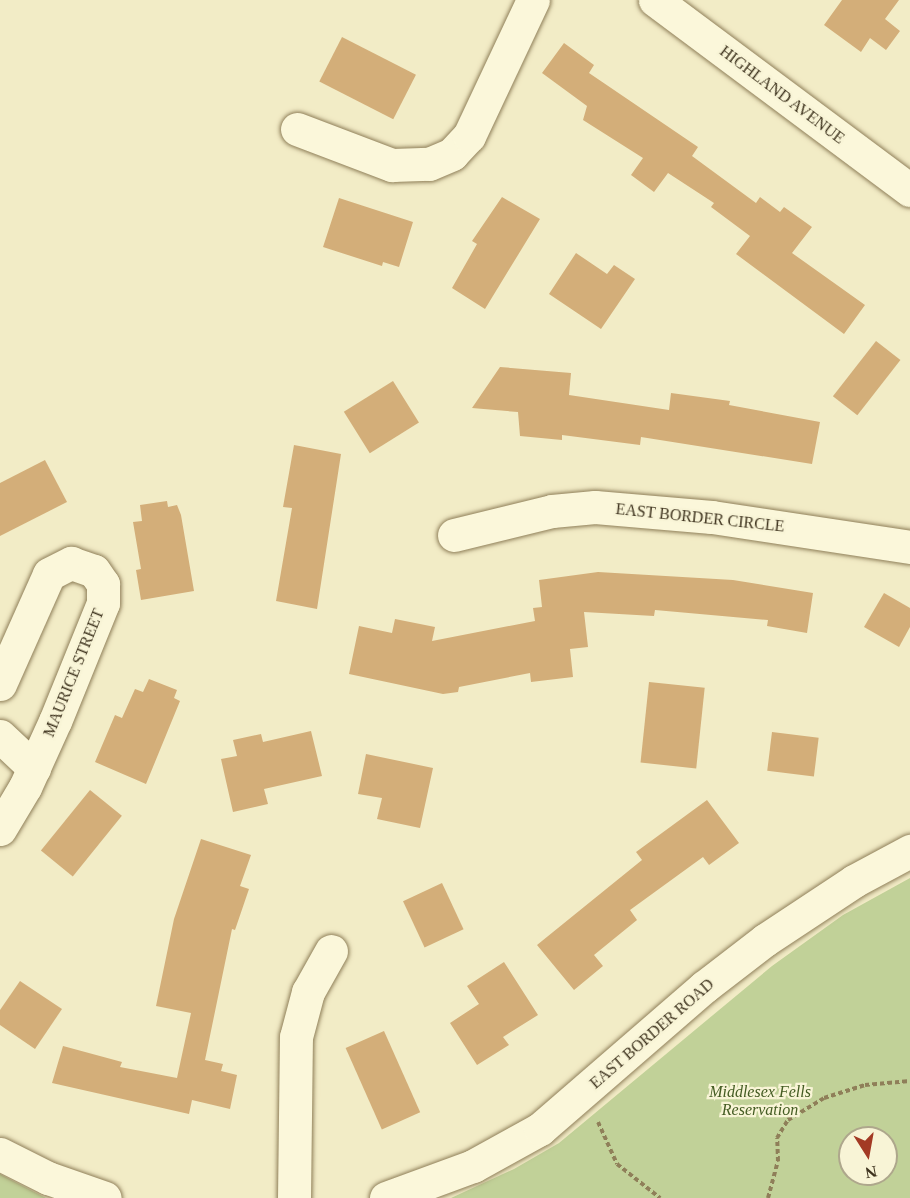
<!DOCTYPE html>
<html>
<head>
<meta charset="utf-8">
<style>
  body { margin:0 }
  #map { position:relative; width:910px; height:1198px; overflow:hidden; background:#f2ecc6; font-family:"Times New Roman",serif }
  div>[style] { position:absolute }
  .green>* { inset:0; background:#c1d198 }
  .building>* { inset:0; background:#d3ae79; transform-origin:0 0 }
  .path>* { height:4px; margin-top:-2px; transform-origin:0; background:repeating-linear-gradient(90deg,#8f7f59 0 4.5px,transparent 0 7.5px) }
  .roads { filter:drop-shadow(0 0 2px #8f7f59) drop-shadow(0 0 2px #8f7f59) }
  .street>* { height:33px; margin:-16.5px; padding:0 16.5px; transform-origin:16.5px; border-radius:16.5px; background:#fbf7da }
  .secondary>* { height:33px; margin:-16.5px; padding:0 16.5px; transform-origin:16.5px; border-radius:16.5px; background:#fbf7da }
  span { translate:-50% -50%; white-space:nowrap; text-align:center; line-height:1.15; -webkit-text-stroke:4.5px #f8f4d6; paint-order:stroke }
  .street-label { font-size:16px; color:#3e331e }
  .park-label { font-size:16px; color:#445c23; font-style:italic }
  .north { position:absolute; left:838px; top:1126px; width:60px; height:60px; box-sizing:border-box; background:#f8f4d6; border:2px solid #aea78c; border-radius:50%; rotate:169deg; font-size:16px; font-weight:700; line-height:24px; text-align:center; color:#3e331e }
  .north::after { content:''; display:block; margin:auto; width:21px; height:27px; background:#a33a24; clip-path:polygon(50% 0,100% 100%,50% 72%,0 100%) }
</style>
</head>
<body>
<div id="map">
  <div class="green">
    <i style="clip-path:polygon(evenodd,910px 878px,910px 1198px,451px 1198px,514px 1169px,559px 1143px,772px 966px,843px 915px,910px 878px,850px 1138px,886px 1138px,886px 1174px,850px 1174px,850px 1138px)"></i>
    <i style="clip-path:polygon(0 1174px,17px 1183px,46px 1198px,0 1198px)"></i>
  </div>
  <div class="building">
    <i style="clip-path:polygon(842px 0,899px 0,885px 19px,900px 31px,886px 50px,870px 38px,861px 52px,824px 25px)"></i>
    <i style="left:342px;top:37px;width:83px;height:50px;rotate:27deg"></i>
    <i style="clip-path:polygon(564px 43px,594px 65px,589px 73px,698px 147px,692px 156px,756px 203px,760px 197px,780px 212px,784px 207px,812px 227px,792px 253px,865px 305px,844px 334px,736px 254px,750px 236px,711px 207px,714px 203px,668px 173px,654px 192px,631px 175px,643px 158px,583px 120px,587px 106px,542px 73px)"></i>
    <i style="clip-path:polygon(502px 197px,540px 219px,485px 309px,452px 288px,477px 244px,472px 241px)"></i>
    <i style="clip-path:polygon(339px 198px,413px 222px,399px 267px,383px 262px,382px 266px,323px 247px)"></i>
    <i style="clip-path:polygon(576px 253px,607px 274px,614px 265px,635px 279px,601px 329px,549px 294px)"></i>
    <i style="left:876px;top:341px;width:31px;height:70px;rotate:38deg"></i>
    <i style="clip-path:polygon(500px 367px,571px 373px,569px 395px,669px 410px,671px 393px,730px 401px,729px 405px,820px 422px,812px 464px,641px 437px,640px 445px,562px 435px,562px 440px,520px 436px,518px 412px,472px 408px)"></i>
    <i style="left:393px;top:381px;width:49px;height:58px;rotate:58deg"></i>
    <i style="clip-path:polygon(294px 445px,341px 454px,317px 609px,276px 601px,292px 508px,283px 507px)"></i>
    <i style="clip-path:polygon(45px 460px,67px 502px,0 536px,0 483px)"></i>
    <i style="clip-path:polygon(167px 501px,168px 507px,177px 505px,181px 515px,194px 591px,141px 600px,136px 570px,141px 569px,133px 522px,142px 521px,140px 505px)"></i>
    <i style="clip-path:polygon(598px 572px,733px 580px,813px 593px,807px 633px,767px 626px,768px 620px,655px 610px,654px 616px,584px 612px,588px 647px,570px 649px,573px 677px,531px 682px,530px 673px,459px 687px,458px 692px,443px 694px,349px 674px,359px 626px,392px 633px,395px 619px,435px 627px,432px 641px,535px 621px,533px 608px,542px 607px,539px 580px)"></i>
    <i style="clip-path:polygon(884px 593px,910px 608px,910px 627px,899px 647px,864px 627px)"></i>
    <i style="clip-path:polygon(149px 679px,177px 690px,174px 698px,180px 701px,146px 784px,95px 762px,115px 715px,122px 718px,135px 689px,143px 692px)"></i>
    <i style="left:649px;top:682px;width:56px;height:81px;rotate:6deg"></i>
    <i style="clip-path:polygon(311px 731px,322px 776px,264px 789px,268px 804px,233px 812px,221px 759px,237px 756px,233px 740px,261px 734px,263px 742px)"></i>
    <i style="left:772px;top:732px;width:47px;height:39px;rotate:7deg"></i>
    <i style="clip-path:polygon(366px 754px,433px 768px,420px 828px,377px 819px,382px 798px,358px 794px)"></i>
    <i style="left:90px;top:790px;width:41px;height:78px;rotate:39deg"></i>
    <i style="clip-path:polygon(707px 800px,739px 843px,709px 865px,703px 857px,630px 910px,637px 920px,594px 955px,603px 966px,574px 990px,537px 945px,642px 860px,636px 852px)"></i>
    <i style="clip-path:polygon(201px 839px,251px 855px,240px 886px,249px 889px,235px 930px,232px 929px,205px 1060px,223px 1064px,221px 1071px,237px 1075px,230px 1109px,192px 1100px,189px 1114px,52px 1083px,63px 1046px,122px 1062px,120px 1067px,177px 1078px,191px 1013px,156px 1006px,174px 919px)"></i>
    <i style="left:442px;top:883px;width:51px;height:43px;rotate:65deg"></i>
    <i style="clip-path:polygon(504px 962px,538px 1015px,503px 1037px,509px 1045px,477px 1065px,450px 1023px,479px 1004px,467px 986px)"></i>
    <i style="clip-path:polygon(20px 981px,62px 1009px,35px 1049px,0 1025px,0 1010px)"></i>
    <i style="left:384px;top:1031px;width:89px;height:42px;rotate:66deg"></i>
  </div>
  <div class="path">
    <i style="left:598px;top:1122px;width:46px;rotate:65.7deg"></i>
    <i style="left:617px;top:1164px;width:55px;rotate:38.3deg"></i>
    <i style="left:768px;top:1198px;width:38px;rotate:-75deg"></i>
    <i style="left:778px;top:1161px;width:23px;rotate:-92deg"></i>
    <i style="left:777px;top:1138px;width:21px;rotate:-59deg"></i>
    <i style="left:788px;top:1120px;width:42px;rotate:-31.4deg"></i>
    <i style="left:824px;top:1098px;width:43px;rotate:-17.6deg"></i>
    <i style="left:865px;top:1085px;width:45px;rotate:-5.1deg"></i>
  </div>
  <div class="roads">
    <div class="street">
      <i style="left:297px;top:129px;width:102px;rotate:20.8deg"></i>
      <i style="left:392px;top:165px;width:37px;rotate:-2deg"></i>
      <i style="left:429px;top:164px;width:25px;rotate:-23deg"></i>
      <i style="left:452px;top:154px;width:25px;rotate:-47deg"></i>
      <i style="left:469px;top:136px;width:150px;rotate:-64.8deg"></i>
      <i style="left:454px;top:535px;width:101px;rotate:-13.8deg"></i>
      <i style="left:552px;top:511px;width:43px;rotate:-5.3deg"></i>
      <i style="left:595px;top:507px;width:117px;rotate:4.9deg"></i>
      <i style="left:712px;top:517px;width:200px;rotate:8.6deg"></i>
      <i style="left:0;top:684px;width:120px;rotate:-66deg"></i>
      <i style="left:49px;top:574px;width:25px;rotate:-27deg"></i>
      <i style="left:71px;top:563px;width:24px;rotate:19deg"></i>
      <i style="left:94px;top:571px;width:16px;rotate:55deg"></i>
      <i style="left:103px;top:584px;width:19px;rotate:90deg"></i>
      <i style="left:103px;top:603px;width:127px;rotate:112.1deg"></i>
      <i style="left:55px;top:721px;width:72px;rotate:114.4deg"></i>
      <i style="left:25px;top:787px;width:49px;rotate:120.8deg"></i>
      <i style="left:0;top:736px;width:47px;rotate:43.3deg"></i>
      <i style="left:0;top:1154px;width:54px;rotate:26.6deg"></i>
      <i style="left:48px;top:1178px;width:60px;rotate:19.3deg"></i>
      <i style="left:294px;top:1198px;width:161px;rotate:-89.3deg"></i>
      <i style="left:296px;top:1037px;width:47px;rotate:-75.1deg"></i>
      <i style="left:308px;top:992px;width:47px;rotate:-60.7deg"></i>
      <i style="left:386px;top:1198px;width:93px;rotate:-20.2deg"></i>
      <i style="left:473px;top:1166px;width:77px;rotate:-28.9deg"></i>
      <i style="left:540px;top:1129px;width:217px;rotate:-40.9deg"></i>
      <i style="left:704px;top:987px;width:77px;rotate:-37.6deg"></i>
      <i style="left:765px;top:940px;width:107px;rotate:-33.5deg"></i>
      <i style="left:854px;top:881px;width:64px;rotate:-28.2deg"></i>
    </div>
    <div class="secondary">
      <i style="left:655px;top:0;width:318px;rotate:36.7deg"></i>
    </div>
  </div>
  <div class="street-label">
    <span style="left:782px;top:95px;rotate:37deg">HIGHLAND AVENUE</span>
    <span style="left:700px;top:518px;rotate:6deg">EAST BORDER CIRCLE</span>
    <span style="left:74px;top:673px;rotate:-68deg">MAURICE STREET</span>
    <span style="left:652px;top:1034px;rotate:-41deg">EAST BORDER ROAD</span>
  </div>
  <div class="park-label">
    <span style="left:760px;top:1101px">Middlesex Fells<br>Reservation</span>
  </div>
  <div class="north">N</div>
</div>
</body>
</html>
